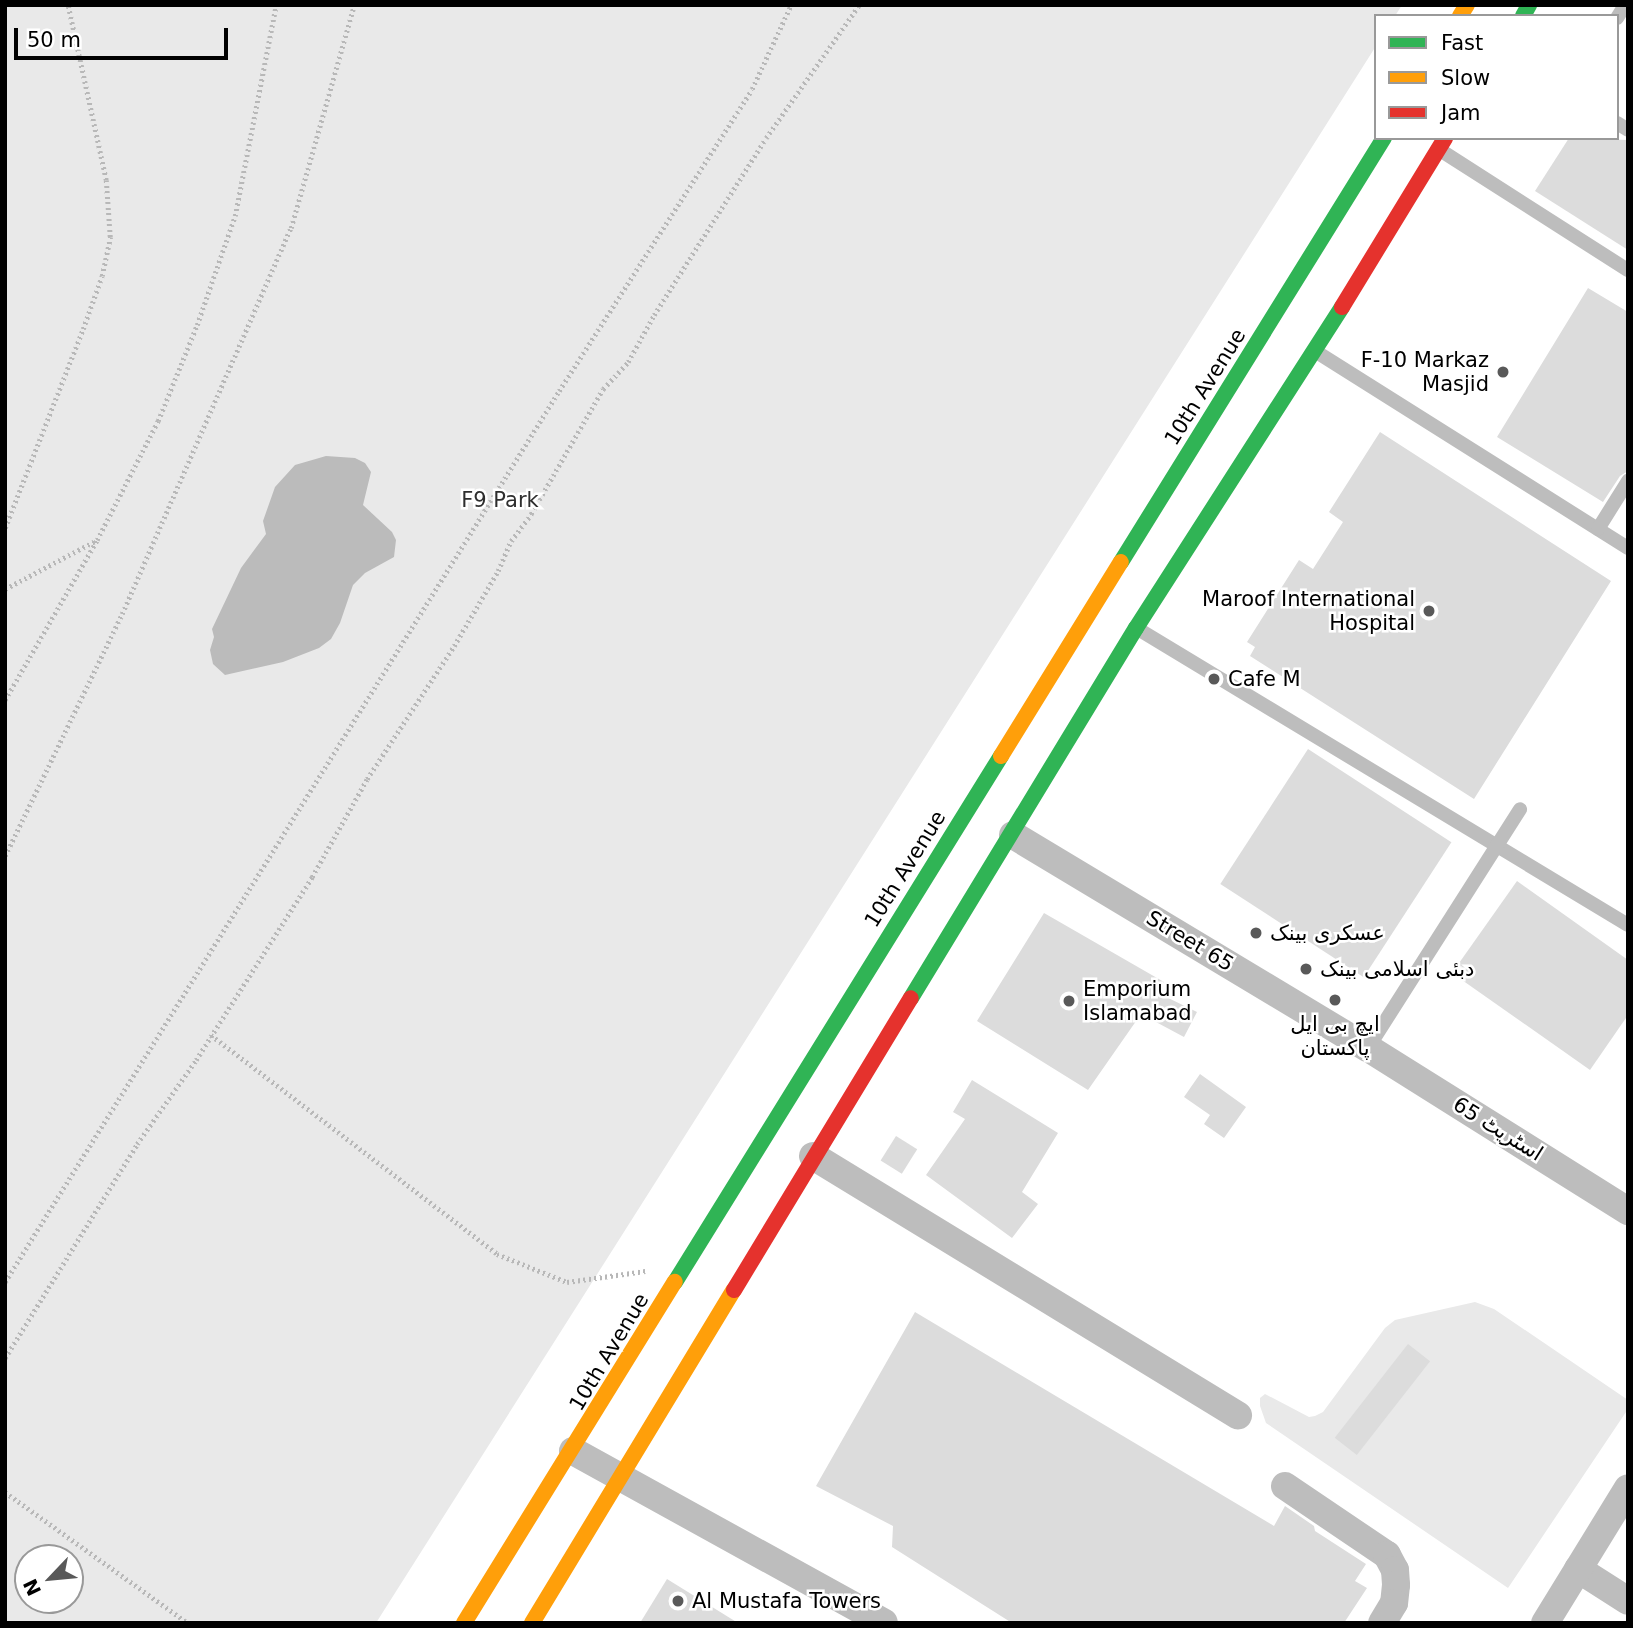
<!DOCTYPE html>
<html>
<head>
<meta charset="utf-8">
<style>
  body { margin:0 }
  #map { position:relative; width:1633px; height:1628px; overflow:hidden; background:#fff; font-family:"DejaVu Sans",Vazirmatn,sans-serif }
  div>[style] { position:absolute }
  .green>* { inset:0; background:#e9e9e9 }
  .water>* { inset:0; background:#bbb }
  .building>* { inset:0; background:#dcdcdc; transform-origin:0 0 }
  .path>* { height:4.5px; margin-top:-2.25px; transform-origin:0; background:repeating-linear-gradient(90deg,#b8b8b8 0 2px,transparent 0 5.5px) }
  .lane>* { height:14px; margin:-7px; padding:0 7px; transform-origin:7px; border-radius:7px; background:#bdbdbd }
  .street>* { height:28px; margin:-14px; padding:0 14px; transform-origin:14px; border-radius:14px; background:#bdbdbd }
  .fast>* { height:16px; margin:-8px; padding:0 8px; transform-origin:8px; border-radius:8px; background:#30b455 }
  .slow>* { height:16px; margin:-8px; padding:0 8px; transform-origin:8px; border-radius:8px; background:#ff9f0a }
  .jam>* { height:16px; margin:-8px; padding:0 8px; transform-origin:8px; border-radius:8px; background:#e5322d }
  .dots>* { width:19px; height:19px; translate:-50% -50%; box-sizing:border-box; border:4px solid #fff; border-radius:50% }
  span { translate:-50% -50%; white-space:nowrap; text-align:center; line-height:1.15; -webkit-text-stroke:5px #fff; paint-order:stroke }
  .poi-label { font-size:21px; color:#000 }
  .right { translate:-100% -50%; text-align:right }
  .left { translate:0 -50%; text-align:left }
  .street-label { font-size:21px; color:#000 }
  .park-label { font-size:21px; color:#2e2e2e }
  .frame { position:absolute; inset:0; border:7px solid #000; pointer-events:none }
  .legend { position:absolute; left:1374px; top:14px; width:245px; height:126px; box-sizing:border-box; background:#fff; border:2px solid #999; margin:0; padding:9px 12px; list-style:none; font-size:21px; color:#000 }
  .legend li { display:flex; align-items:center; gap:14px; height:35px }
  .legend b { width:35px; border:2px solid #999 }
  .north { position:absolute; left:14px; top:1544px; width:70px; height:70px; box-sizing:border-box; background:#fff; border:2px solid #999; border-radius:50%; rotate:244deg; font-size:19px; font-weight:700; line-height:28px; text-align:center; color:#000 }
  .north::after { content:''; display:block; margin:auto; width:24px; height:32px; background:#595959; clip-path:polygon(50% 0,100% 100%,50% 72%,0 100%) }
  .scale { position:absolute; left:14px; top:28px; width:214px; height:32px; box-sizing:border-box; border:4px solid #000; border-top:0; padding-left:9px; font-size:21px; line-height:24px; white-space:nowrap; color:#000; -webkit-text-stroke:5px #fff; paint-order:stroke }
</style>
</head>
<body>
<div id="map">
  <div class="green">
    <i style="clip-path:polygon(evenodd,5px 5px,1402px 5px,1395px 16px,1376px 16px,1376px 46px,376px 1623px,5px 1623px,5px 5px,28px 1558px,70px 1558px,70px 1600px,28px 1600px,28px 1558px)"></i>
    <i style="clip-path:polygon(1475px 1302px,1494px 1309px,1628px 1400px,1628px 1409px,1508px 1588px,1266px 1423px,1260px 1406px,1260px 1398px,1265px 1394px,1309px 1417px,1315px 1416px,1323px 1412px,1385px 1328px,1395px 1320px)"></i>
  </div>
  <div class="water">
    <i style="clip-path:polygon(326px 456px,355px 458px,365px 463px,371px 472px,363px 505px,392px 532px,396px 540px,394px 557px,365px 573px,353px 585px,340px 623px,331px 639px,319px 648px,283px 662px,225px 675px,213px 664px,210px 650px,214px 637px,212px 629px,241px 568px,266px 534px,263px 521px,275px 487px,295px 465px)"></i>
  </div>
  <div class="building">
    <i style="clip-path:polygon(1569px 138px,1628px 140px,1628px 250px,1535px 191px)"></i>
    <i style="clip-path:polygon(1588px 288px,1628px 312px,1628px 471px,1620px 476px,1603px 502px,1497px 437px)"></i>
    <i style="clip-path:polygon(1380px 432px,1611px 581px,1474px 799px,1250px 656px,1255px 647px,1247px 642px,1299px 560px,1313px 569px,1343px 522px,1329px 512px)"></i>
    <i style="left:1308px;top:749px;width:171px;height:161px;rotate:33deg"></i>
    <i style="clip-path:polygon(1517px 881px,1628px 960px,1628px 1015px,1590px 1070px,1452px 973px)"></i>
    <i style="clip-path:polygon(1044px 913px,1164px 982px,1156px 992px,1197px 1012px,1184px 1037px,1141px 1014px,1088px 1090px,977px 1021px)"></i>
    <i style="clip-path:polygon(1200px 1074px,1246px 1107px,1224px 1138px,1204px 1124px,1210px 1115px,1184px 1097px)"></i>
    <i style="clip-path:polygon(972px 1080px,1058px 1133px,1022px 1192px,1038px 1204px,1012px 1238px,926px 1175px,965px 1119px,953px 1112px)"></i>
    <i style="left:896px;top:1136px;width:25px;height:29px;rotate:32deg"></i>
    <i style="clip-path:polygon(915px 1312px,1274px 1526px,1285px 1506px,1314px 1526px,1315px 1531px,1366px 1564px,1355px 1581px,1367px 1588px,1344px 1623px,1012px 1623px,892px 1547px,893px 1526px,816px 1486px)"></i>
    <i style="left:1408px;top:1344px;width:28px;height:119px;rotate:38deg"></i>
    <i style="clip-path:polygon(667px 1579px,738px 1623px,640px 1623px)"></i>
  </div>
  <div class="path">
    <i style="left:5px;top:528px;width:214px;rotate:-68.6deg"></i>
    <i style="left:83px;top:329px;width:56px;rotate:-70.3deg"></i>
    <i style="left:102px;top:276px;width:40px;rotate:-78deg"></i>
    <i style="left:110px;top:237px;width:57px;rotate:-94deg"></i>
    <i style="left:106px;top:180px;width:179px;rotate:-102.3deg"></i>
    <i style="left:5px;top:589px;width:104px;rotate:-28deg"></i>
    <i style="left:5px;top:700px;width:185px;rotate:-60.1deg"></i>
    <i style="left:97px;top:540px;width:134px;rotate:-62.9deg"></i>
    <i style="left:158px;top:421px;width:104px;rotate:-67.9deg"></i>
    <i style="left:197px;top:325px;width:115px;rotate:-70.8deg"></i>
    <i style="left:235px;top:216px;width:215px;rotate:-79deg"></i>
    <i style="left:5px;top:856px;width:269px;rotate:-64.2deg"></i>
    <i style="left:122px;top:614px;width:421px;rotate:-66.4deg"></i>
    <i style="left:291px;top:228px;width:232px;rotate:-74.2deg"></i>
    <i style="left:211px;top:1035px;width:360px;rotate:37.4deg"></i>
    <i style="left:497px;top:1254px;width:75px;rotate:21.8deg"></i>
    <i style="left:567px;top:1282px;width:79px;rotate:-8deg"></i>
    <i style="left:5px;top:1282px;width:1049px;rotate:-58.13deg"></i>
    <i style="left:559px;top:391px;width:358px;rotate:-57.4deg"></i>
    <i style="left:752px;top:89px;width:93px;rotate:-65.1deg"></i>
    <i style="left:5px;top:1358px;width:251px;rotate:-58.3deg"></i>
    <i style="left:137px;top:1144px;width:103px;rotate:-54.9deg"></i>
    <i style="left:196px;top:1060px;width:217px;rotate:-57.6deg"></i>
    <i style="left:312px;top:877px;width:112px;rotate:-60.7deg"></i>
    <i style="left:367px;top:779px;width:159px;rotate:-56.8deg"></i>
    <i style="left:454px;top:646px;width:87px;rotate:-59.6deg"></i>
    <i style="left:498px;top:571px;width:33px;rotate:-67deg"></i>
    <i style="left:511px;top:541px;width:34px;rotate:-53deg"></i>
    <i style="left:531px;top:514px;width:144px;rotate:-60.1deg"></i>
    <i style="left:603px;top:389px;width:37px;rotate:-47deg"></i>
    <i style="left:628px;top:362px;width:54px;rotate:-61deg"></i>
    <i style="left:654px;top:315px;width:209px;rotate:-57.7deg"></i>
    <i style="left:766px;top:138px;width:162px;rotate:-55deg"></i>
    <i style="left:5px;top:1492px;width:225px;rotate:35.6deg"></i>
  </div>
  <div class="lane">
    <i style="left:1617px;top:18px;width:15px;rotate:-58deg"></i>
    <i style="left:1617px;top:123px;width:13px;rotate:32deg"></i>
    <i style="left:1440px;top:150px;width:223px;rotate:32.6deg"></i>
    <i style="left:1315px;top:351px;width:370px;rotate:32.2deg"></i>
    <i style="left:1598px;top:529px;width:57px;rotate:-58deg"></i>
    <i style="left:1138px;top:629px;width:572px;rotate:31.14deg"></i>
    <i style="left:1368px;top:1048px;width:283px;rotate:-57.5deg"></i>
  </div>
  <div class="street">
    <i style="left:1013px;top:835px;width:414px;rotate:31deg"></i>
    <i style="left:1368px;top:1048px;width:307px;rotate:32.1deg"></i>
    <i style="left:813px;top:1156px;width:498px;rotate:31.4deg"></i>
    <i style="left:573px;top:1451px;width:355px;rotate:28.9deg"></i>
    <i style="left:1285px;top:1486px;width:123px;rotate:34.1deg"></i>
    <i style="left:1387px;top:1555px;width:17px;rotate:62deg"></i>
    <i style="left:1395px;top:1570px;width:15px;rotate:86deg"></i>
    <i style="left:1396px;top:1585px;width:18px;rotate:96deg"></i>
    <i style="left:1394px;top:1603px;width:23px;rotate:121deg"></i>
    <i style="left:1578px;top:1569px;width:59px;rotate:32.6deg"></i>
    <i style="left:1545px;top:1623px;width:158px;rotate:-58.4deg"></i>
  </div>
  <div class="fast">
    <i style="left:1523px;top:16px;width:13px;rotate:-61deg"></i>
    <i style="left:1121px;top:562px;width:499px;rotate:-58.2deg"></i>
    <i style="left:911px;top:998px;width:433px;rotate:-58.7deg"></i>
    <i style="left:1136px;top:628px;width:381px;rotate:-57.3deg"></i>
    <i style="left:675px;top:1282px;width:619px;rotate:-58.21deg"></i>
  </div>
  <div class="slow">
    <i style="left:1460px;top:16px;width:13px;rotate:-58deg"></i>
    <i style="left:1001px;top:756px;width:228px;rotate:-58.3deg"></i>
    <i style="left:464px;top:1623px;width:401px;rotate:-58.3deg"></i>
    <i style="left:532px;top:1623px;width:389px;rotate:-58.8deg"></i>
  </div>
  <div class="jam">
    <i style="left:1342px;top:307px;width:198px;rotate:-58.6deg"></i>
    <i style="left:734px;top:1290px;width:341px;rotate:-58.8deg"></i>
  </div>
  <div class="dots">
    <i style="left:1503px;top:372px;background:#595959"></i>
    <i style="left:1429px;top:611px;background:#595959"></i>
    <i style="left:1214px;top:679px;background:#595959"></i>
    <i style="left:1256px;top:933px;background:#595959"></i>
    <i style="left:1306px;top:969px;background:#595959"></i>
    <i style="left:1335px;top:1000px;background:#595959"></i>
    <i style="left:1069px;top:1001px;background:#595959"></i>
    <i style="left:678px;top:1601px;background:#595959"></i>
  </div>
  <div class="poi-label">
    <span class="right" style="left:1489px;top:372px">F-10 Markaz<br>Masjid</span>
    <span class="right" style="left:1415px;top:611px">Maroof International<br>Hospital</span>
    <span class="left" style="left:1228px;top:679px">Cafe M</span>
    <span class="left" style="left:1270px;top:933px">عسکری بینک</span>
    <span class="left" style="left:1320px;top:969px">دبئی اسلامی بینک</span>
    <span class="left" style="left:1083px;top:1001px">Emporium<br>Islamabad</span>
    <span style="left:1335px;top:1036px">ایچ بی ایل<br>پاکستان</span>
    <span class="left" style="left:692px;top:1601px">Al Mustafa Towers</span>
  </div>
  <div class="street-label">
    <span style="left:1205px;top:387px;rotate:-58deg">10th Avenue</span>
    <span style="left:905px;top:869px;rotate:-58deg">10th Avenue</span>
    <span style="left:1190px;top:941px;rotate:31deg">Street 65</span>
    <span style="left:1498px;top:1129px;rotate:32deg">اسٹریٹ 65</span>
    <span style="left:609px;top:1352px;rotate:-59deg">10th Avenue</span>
  </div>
  <div class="park-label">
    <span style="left:500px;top:500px">F9 Park</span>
  </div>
  <div class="frame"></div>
  <ul class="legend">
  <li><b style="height:9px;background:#30b455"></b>Fast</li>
  <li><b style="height:9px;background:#ff9f0a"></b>Slow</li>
  <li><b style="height:9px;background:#e5322d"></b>Jam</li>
  </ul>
  <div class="north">N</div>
  <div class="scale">50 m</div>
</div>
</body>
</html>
